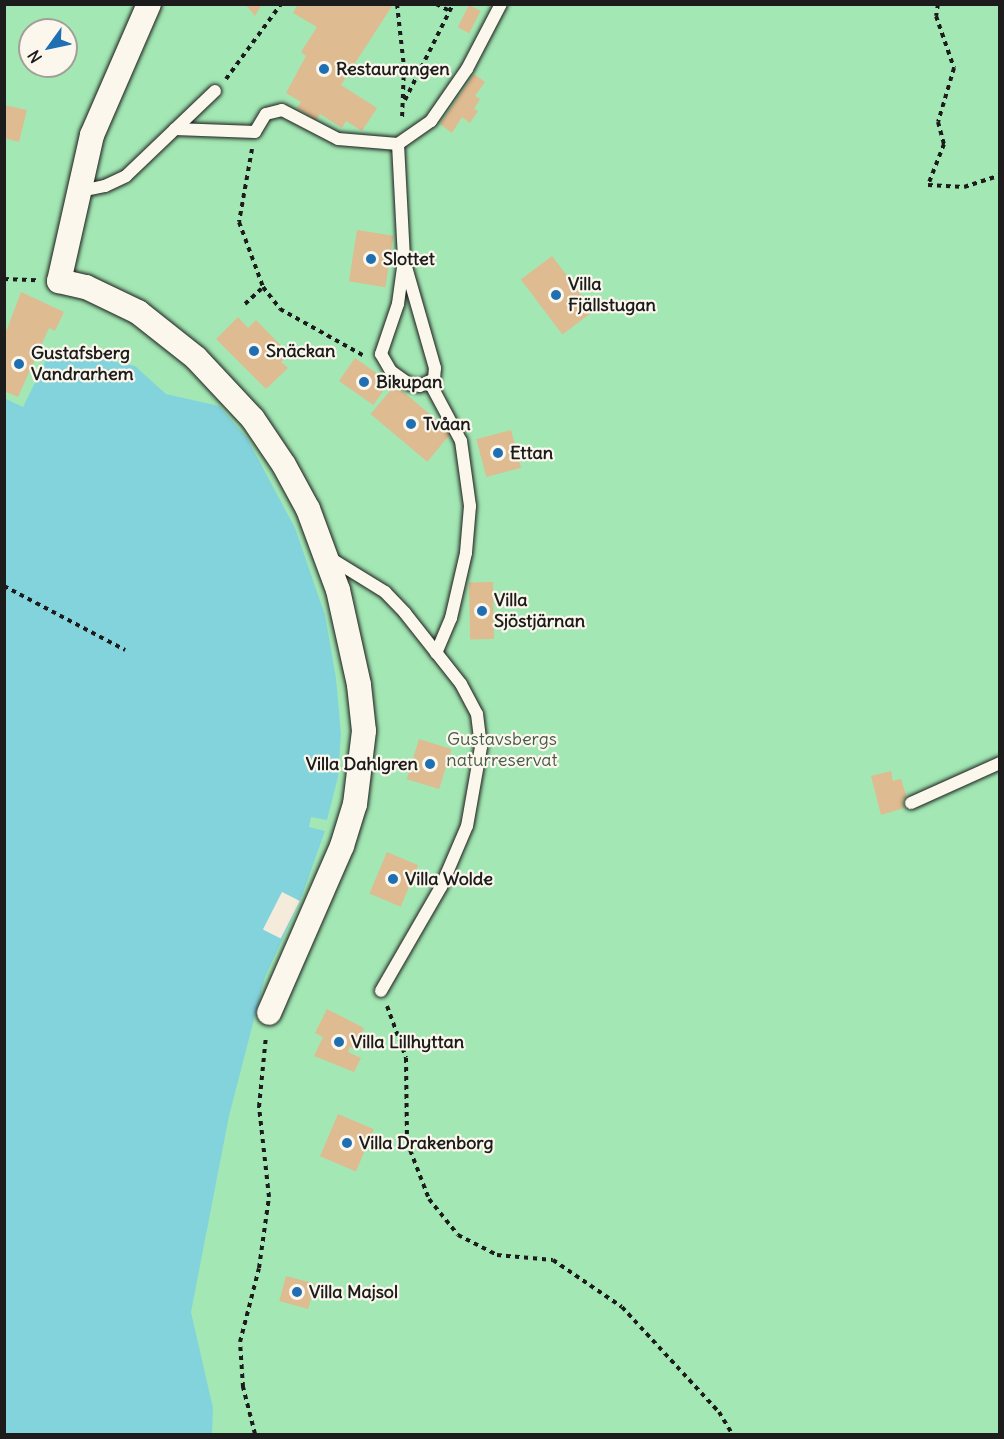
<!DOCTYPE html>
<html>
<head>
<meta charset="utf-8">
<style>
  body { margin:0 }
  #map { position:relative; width:1004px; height:1439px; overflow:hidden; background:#f5ebda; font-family:Delius,sans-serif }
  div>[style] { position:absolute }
  .green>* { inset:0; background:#a3e8b4 }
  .water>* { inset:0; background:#83d3dd }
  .pier>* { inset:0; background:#f5ebda; transform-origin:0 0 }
  .building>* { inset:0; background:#debb90; transform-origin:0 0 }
  .path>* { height:4px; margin-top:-2px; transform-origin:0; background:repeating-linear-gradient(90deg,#1c1c1c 0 4.5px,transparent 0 9px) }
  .roads { filter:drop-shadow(0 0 2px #1c1c1c) drop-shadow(0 0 2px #1c1c1c) }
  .lane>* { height:12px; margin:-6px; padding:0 6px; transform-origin:6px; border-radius:6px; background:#fbf7ec }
  .street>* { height:24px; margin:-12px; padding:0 12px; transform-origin:12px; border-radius:12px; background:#fbf7ec }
  .dots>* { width:16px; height:16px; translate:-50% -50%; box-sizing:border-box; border:3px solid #fbf7ec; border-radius:50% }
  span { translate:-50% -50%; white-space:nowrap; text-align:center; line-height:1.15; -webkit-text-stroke:4.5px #fbf7ec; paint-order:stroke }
  .poi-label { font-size:18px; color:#1c1c1c; font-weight:700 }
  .left { translate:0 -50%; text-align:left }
  .right { translate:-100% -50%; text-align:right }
  .park-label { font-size:18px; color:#44594a }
  .frame { position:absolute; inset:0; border:6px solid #1c1c1c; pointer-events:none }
  .north { position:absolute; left:18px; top:18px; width:60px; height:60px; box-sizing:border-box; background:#fbf7ec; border:2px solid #a29f99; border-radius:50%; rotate:237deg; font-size:16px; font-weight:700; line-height:24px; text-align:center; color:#1c1c1c }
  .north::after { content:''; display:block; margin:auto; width:21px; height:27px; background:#1f6fb2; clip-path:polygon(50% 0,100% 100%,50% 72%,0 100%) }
</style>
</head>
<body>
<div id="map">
  <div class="green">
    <i style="clip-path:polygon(evenodd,5px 5px,999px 5px,999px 1434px,5px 1434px,5px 5px,30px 30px,66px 30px,66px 66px,30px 66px,30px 30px)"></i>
  </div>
  <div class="water">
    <i style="clip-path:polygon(52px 348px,135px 366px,166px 394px,219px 406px,247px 438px,295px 528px,325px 615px,336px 678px,341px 734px,338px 777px,327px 820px,311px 817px,309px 827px,325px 831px,300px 901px,265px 977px,229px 1116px,191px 1312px,213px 1408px,212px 1434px,5px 1434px,4px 398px,23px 407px)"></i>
  </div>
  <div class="pier">
    <i style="left:282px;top:892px;width:20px;height:42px;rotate:27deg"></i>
  </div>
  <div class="building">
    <i style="clip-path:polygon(245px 4px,262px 4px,255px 16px)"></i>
    <i style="clip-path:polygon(298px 4px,392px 6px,341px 85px,377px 108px,362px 131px,346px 121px,342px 128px,320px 114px,316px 120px,297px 108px,301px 102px,286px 93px,306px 56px,301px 52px,317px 27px,293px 13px)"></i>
    <i style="left:469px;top:5px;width:13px;height:25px;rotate:27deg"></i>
    <i style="clip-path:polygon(474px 74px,485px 82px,475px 96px,480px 99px,474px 109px,478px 111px,470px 123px,462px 117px,452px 133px,440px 124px)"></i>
    <i style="clip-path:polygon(4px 105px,27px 110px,19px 142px,4px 138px)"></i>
    <i style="left:357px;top:230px;width:37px;height:52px;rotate:9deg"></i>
    <i style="left:552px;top:256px;width:69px;height:39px;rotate:53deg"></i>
    <i style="clip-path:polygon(21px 292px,64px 312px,55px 331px,49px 328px,18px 397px,4px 391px,4px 337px)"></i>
    <i style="clip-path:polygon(238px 317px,248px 328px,256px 320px,289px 354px,281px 362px,288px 368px,266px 389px,216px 339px)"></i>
    <i style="left:355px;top:358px;width:42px;height:28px;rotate:35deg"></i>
    <i style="left:395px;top:385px;width:74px;height:38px;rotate:40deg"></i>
    <i style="left:511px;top:430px;width:39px;height:36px;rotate:75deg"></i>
    <i style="left:493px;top:582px;width:57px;height:24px;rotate:89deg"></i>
    <i style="left:419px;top:739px;width:34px;height:42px;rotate:17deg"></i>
    <i style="clip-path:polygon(891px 771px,893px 781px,901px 779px,907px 798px,902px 799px,904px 808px,881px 815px,871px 776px)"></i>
    <i style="left:387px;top:852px;width:34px;height:45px;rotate:23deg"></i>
    <i style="clip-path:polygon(327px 1009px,364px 1028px,354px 1049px,350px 1047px,348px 1052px,361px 1058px,354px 1072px,314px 1056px,323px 1037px,315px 1033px)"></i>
    <i style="left:338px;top:1114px;width:39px;height:46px;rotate:23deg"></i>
    <i style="left:286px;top:1276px;width:30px;height:26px;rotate:15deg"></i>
  </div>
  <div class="path">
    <i style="left:397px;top:4px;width:63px;rotate:83.7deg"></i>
    <i style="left:404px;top:67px;width:53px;rotate:92.2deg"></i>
    <i style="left:436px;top:4px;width:16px;rotate:27deg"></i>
    <i style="left:938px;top:4px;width:12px;rotate:99deg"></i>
    <i style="left:936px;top:16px;width:55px;rotate:70.9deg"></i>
    <i style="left:954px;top:68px;width:56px;rotate:106.5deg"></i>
    <i style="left:938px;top:122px;width:23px;rotate:75deg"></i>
    <i style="left:944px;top:144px;width:44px;rotate:111.3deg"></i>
    <i style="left:928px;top:185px;width:36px;rotate:3deg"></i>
    <i style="left:964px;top:187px;width:38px;rotate:-18deg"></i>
    <i style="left:226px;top:79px;width:93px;rotate:-53.7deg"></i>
    <i style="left:405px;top:100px;width:107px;rotate:-63.4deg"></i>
    <i style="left:252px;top:149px;width:74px;rotate:100.1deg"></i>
    <i style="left:239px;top:222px;width:69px;rotate:69.7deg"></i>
    <i style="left:263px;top:287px;width:28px;rotate:52deg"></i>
    <i style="left:280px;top:309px;width:96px;rotate:29.2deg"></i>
    <i style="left:4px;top:279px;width:33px;rotate:2deg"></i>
    <i style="left:245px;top:304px;width:25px;rotate:-43deg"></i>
    <i style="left:4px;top:586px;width:137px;rotate:27.9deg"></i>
    <i style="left:387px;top:1006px;width:55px;rotate:69.9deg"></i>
    <i style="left:406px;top:1058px;width:84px;rotate:89.3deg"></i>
    <i style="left:407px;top:1142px;width:61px;rotate:68.9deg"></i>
    <i style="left:429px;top:1199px;width:46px;rotate:51.1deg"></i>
    <i style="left:458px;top:1235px;width:44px;rotate:27.1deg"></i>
    <i style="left:497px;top:1255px;width:56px;rotate:5.1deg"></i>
    <i style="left:553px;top:1260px;width:83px;rotate:34.3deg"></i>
    <i style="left:622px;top:1307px;width:143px;rotate:47.3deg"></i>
    <i style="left:719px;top:1412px;width:26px;rotate:59deg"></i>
    <i style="left:255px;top:1434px;width:49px;rotate:-104.3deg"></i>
    <i style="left:243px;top:1387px;width:45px;rotate:-93.8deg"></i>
    <i style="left:240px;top:1342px;width:76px;rotate:-75.6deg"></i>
    <i style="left:259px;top:1268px;width:72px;rotate:-82deg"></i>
    <i style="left:269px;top:1197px;width:91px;rotate:-96.3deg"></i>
    <i style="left:259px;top:1107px;width:71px;rotate:-84.4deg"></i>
  </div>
  <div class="roads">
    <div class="lane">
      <i style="left:175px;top:129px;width:80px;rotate:2.1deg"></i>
      <i style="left:255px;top:132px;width:21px;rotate:-59deg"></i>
      <i style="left:266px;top:114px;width:16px;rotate:-14deg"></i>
      <i style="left:282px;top:110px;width:63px;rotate:27.4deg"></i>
      <i style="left:338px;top:139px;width:60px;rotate:4.8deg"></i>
      <i style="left:398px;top:144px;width:40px;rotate:-34.9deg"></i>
      <i style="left:431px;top:121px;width:63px;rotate:-55.3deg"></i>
      <i style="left:467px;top:69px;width:73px;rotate:-62.4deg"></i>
      <i style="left:398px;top:144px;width:116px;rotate:87deg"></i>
      <i style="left:404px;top:260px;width:44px;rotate:97.8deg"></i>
      <i style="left:398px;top:304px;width:53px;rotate:108.8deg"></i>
      <i style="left:381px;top:354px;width:20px;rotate:60deg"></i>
      <i style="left:391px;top:371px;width:22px;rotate:36deg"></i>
      <i style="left:409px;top:384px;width:11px;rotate:10deg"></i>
      <i style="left:420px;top:386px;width:16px;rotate:-27deg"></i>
      <i style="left:434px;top:379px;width:11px;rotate:-85deg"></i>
      <i style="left:435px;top:368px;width:112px;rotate:-106deg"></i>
      <i style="left:76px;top:192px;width:30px;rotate:-12deg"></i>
      <i style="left:105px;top:186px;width:23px;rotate:-25deg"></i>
      <i style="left:126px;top:176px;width:123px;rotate:-43.7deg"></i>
      <i style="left:430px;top:383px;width:66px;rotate:61.9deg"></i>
      <i style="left:461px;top:441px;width:66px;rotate:82.1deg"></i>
      <i style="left:470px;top:506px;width:47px;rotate:94.9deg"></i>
      <i style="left:466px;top:553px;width:67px;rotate:103deg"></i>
      <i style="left:451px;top:618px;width:38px;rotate:113deg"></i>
      <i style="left:330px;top:558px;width:65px;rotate:31.7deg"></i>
      <i style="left:385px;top:592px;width:29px;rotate:46deg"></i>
      <i style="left:405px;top:613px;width:90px;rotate:51.7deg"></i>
      <i style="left:461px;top:684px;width:34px;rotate:62deg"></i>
      <i style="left:477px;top:714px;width:33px;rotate:83deg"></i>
      <i style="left:481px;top:747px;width:80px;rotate:100deg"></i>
      <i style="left:467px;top:826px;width:66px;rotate:113.1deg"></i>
      <i style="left:441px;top:887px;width:120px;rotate:120deg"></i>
      <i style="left:911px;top:803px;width:98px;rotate:-24.2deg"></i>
    </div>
    <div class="street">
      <i style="left:149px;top:4px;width:143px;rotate:113.5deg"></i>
      <i style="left:92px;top:135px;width:150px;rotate:102.7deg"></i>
      <i style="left:59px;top:281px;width:28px;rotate:13deg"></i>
      <i style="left:86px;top:287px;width:58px;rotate:25.7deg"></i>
      <i style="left:138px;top:312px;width:74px;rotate:38.4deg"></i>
      <i style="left:196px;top:358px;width:83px;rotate:46.9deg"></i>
      <i style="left:253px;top:419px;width:55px;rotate:56deg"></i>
      <i style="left:284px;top:465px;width:50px;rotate:61.4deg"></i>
      <i style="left:308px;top:509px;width:86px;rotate:69.7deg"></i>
      <i style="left:338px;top:590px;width:97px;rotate:77.5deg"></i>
      <i style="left:359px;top:685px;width:46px;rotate:83.8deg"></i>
      <i style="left:364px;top:731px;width:74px;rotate:97deg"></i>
      <i style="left:355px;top:804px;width:44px;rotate:107.2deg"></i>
      <i style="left:342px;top:846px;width:182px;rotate:113.6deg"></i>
    </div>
  </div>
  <div class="dots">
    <i style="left:324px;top:69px;background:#1f6fb2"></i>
    <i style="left:371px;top:259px;background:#1f6fb2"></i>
    <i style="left:556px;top:295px;background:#1f6fb2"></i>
    <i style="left:254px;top:351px;background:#1f6fb2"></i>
    <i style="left:19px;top:364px;background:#1f6fb2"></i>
    <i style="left:364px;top:382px;background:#1f6fb2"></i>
    <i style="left:411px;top:424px;background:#1f6fb2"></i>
    <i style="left:498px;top:453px;background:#1f6fb2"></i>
    <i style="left:482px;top:611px;background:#1f6fb2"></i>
    <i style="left:430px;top:764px;background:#1f6fb2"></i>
    <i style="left:393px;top:879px;background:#1f6fb2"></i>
    <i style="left:339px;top:1042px;background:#1f6fb2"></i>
    <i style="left:347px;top:1143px;background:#1f6fb2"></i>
    <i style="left:297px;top:1292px;background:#1f6fb2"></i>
  </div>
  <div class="poi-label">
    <span class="left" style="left:336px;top:69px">Restaurangen</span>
    <span class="left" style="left:383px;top:259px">Slottet</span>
    <span class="left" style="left:568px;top:295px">Villa<br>Fjällstugan</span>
    <span class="left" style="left:266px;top:351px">Snäckan</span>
    <span class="left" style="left:31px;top:364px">Gustafsberg<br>Vandrarhem</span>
    <span class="left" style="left:376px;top:382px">Bikupan</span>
    <span class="left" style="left:423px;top:424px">Tvåan</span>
    <span class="left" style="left:510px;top:453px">Ettan</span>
    <span class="left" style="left:494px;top:611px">Villa<br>Sjöstjärnan</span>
    <span class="right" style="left:418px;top:764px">Villa Dahlgren</span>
    <span class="left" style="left:405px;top:879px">Villa Wolde</span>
    <span class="left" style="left:351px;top:1042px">Villa Lillhyttan</span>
    <span class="left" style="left:359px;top:1143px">Villa Drakenborg</span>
    <span class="left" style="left:309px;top:1292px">Villa Majsol</span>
  </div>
  <div class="park-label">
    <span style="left:502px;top:750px">Gustavsbergs<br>naturreservat</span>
  </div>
  <div class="frame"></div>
  <div class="north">N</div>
</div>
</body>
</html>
